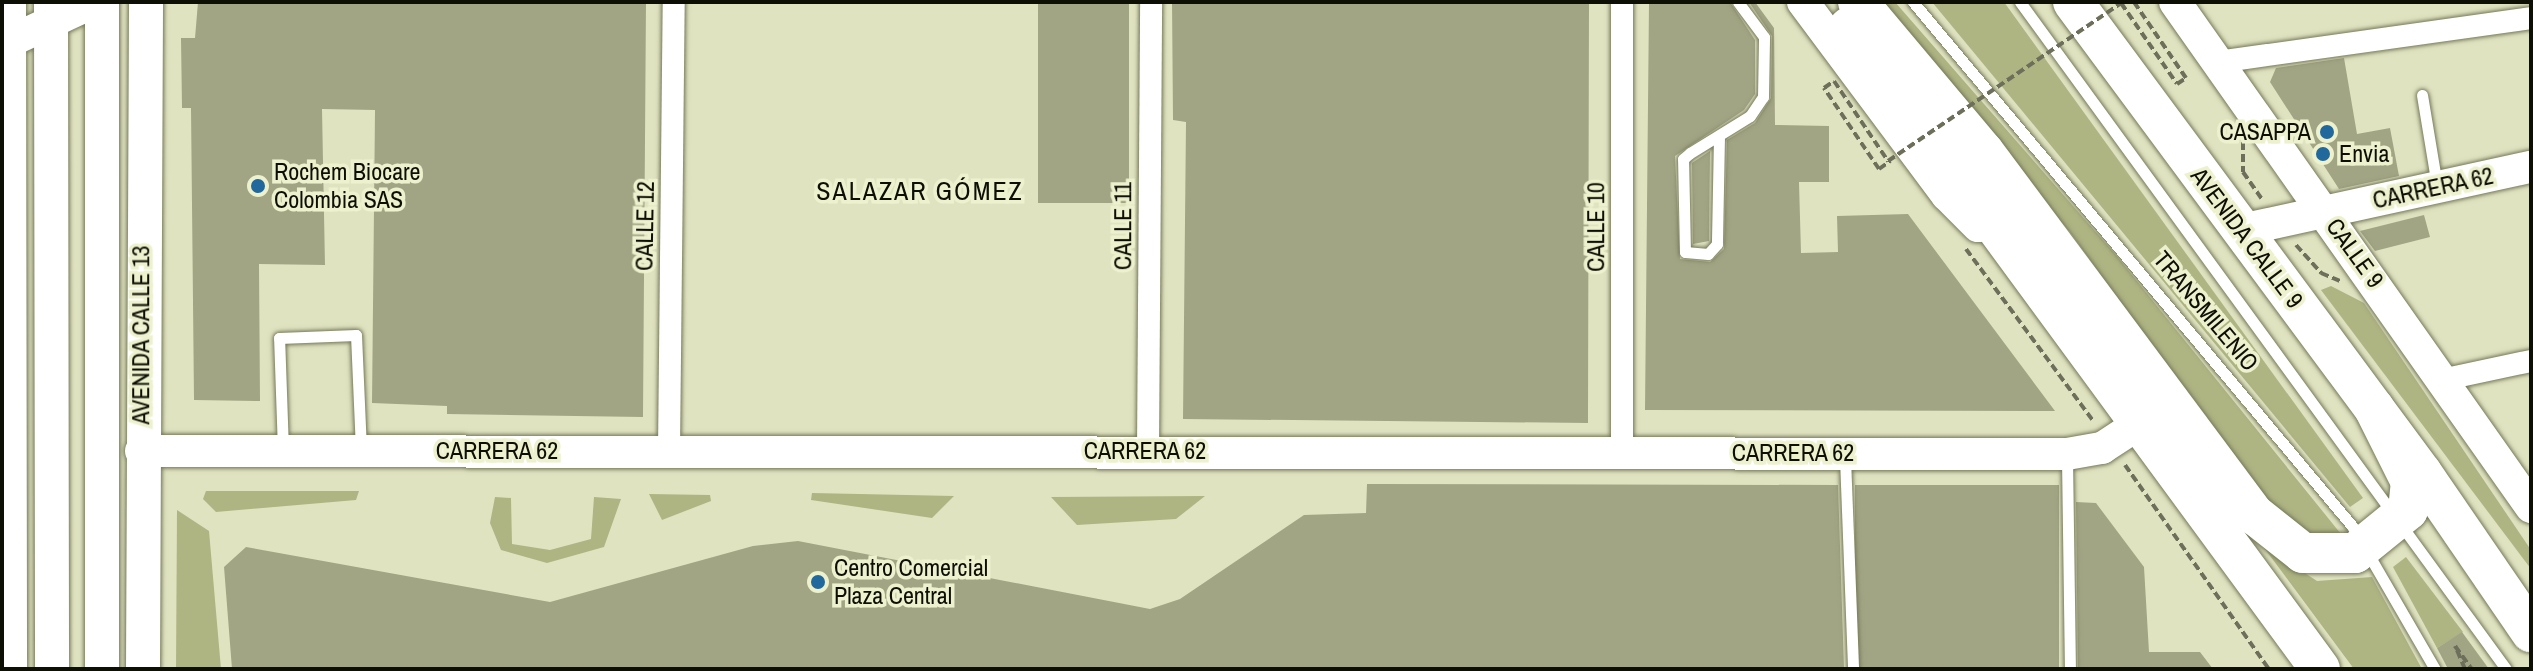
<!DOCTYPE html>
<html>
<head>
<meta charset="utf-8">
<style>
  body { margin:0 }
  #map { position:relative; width:2533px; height:671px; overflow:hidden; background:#e0e3c0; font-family:"Archivo Narrow",sans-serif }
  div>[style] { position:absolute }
  .green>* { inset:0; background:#afb483 }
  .building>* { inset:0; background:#a2a584; transform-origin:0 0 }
  .path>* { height:4px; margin-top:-2px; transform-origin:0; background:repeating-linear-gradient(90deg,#6d6f5a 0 8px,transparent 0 12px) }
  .roads { filter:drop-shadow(0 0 2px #767959) drop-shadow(0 0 2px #767959) }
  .lane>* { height:11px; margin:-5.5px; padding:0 5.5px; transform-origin:5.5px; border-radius:5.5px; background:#fff }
  .street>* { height:22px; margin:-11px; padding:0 11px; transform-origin:11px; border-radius:11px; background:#fff }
  .secondary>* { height:32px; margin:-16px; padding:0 16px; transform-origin:16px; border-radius:16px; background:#fff }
  .primary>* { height:34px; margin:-17px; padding:0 17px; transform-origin:17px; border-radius:17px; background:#fff }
  .highway>* { height:40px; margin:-20px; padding:0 20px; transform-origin:20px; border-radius:20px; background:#fff }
  .path-bridge>* { height:4px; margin-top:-2px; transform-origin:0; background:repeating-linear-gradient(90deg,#6d6f5a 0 8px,transparent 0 12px) }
  .dots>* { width:22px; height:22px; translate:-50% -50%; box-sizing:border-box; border:4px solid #edf1cd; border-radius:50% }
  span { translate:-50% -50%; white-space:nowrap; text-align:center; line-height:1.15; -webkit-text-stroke:7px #edf1cd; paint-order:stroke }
  .poi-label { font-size:24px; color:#0d0e04 }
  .right { translate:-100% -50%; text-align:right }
  .left { translate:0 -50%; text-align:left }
  .street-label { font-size:24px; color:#0d0e04 }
  .neighbourhood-label { font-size:26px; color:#0d0e04; letter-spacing:2px }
  .frame { position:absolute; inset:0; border:4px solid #0d0e04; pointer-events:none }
</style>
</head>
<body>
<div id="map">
  <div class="green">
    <i style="clip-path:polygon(1873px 2px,1895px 2px,2115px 254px,2345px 539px,2321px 544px,2258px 494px,2070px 232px)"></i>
    <i style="clip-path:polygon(1932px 2px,2004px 2px,2363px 498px,2350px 507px)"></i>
    <i style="clip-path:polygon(2331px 286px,2364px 303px,2531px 550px,2531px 569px,2321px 290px)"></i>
    <i style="clip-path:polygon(206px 491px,359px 491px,356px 500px,216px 512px,203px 499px)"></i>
    <i style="clip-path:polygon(812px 493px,954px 496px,932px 518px,811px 500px)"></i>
    <i style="clip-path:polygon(649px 494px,710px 495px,711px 501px,662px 520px)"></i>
    <i style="clip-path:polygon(1205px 496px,1176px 519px,1077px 525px,1051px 497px)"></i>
    <i style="clip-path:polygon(495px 497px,511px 498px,512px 544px,550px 550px,591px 539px,594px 497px,621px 499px,604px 547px,547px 563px,501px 550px,490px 523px)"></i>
    <i style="clip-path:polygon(177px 510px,209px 531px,221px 669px,176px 669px)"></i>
    <i style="clip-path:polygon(2262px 545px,2317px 581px,2372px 577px,2422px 669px,2354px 669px)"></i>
    <i style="clip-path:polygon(2406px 557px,2463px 632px,2437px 648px,2393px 567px)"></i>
  </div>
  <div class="building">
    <i style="clip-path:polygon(198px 2px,646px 2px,643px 417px,447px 414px,447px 406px,372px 403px,375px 110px,322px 109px,325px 265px,259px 264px,260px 401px,194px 400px,191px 108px,182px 108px,181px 38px,195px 38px)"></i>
    <i style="left:1038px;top:2px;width:91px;height:201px"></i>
    <i style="clip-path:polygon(1172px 2px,1589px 2px,1588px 423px,1183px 419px,1186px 122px,1173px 120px)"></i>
    <i style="clip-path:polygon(1649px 2px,1730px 2px,1755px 40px,1755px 94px,1744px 110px,1675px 156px,1680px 259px,1710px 262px,1724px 249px,1727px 140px,1755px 123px,1771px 98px,1772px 36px,1749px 2px,1755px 2px,1774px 28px,1775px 125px,1829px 126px,1829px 182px,1799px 182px,1801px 253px,1838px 252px,1837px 216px,1908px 214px,2055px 411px,1645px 410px)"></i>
    <i style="clip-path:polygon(2344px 58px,2357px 134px,2390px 128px,2399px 176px,2339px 189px,2270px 82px,2276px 68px)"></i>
    <i style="clip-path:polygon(1710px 151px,1709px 241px,1693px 244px,1692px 163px)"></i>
    <i style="clip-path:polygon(2424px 215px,2430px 237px,2375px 251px,2360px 231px)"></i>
    <i style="clip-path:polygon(1367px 484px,1838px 485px,1844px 669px,232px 669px,224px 567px,246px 547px,550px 602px,753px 546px,798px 541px,1150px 609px,1180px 599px,1304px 515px,1366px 513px)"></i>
    <i style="left:1855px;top:485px;width:204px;height:184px"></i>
    <i style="clip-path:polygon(2076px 502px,2096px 503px,2144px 567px,2149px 652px,2200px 652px,2213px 669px,2078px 669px)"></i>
    <i style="clip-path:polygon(2462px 632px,2489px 669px,2448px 669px,2437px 648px)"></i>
  </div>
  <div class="path">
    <i style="left:2243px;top:142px;width:30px;rotate:90deg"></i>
    <i style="left:2243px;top:172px;width:33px;rotate:55deg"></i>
    <i style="left:1879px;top:169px;width:14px;rotate:-36deg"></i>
    <i style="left:2296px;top:245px;width:38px;rotate:48deg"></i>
    <i style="left:2321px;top:273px;width:21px;rotate:23deg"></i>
    <i style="left:1966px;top:249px;width:215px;rotate:53.5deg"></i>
    <i style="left:2125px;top:465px;width:250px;rotate:54.8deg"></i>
    <i style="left:2465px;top:669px;width:25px;rotate:-113deg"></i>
    <i style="left:2455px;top:646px;width:29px;rotate:54deg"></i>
  </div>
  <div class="roads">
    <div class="lane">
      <i style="left:1913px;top:2px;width:684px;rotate:50.04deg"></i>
      <i style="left:2352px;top:526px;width:165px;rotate:59.9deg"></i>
      <i style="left:2020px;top:2px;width:825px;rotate:53.92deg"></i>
      <i style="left:2422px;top:95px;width:92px;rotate:80.6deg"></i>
      <i style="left:1719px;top:136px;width:108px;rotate:91.1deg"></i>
      <i style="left:1717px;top:244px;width:13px;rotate:132deg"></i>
      <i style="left:1708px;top:254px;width:23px;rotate:-175deg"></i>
      <i style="left:1685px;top:252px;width:93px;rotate:-91.2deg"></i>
      <i style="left:1683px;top:159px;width:9px;rotate:-41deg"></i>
      <i style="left:1690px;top:153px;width:70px;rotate:-31.7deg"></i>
      <i style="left:1750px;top:116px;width:23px;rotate:-56deg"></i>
      <i style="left:1763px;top:97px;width:60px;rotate:-89deg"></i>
      <i style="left:1764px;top:37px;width:44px;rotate:-126.6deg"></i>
      <i style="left:283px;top:450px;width:112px;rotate:-92deg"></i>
      <i style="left:279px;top:338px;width:77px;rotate:-2.2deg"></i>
      <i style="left:356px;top:335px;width:113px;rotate:87.5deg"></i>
      <i style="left:1845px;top:458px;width:211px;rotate:87.8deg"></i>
      <i style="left:2067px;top:458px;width:211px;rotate:89.2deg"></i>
    </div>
    <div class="street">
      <i style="left:1622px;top:2px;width:450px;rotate:90deg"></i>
      <i style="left:2218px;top:62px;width:316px;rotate:-8deg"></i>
      <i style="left:2446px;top:379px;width:87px;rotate:-12deg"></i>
      <i style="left:669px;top:451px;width:449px;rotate:-89.4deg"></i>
      <i style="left:1148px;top:451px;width:449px;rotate:-89.6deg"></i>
    </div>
    <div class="secondary">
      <i style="left:1803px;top:2px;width:241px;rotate:53.3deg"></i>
      <i style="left:1947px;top:195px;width:44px;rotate:45deg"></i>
      <i style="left:2175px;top:2px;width:618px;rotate:54.82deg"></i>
      <i style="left:2px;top:45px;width:102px;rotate:-25.1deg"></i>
      <i style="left:2241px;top:230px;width:297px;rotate:-12.3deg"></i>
      <i style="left:141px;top:451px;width:1926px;rotate:0.09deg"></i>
      <i style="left:2067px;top:454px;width:36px;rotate:-10deg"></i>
      <i style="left:2102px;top:448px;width:45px;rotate:-33.3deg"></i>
    </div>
    <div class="primary">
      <i style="left:9px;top:2px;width:667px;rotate:89.91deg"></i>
      <i style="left:51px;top:2px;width:667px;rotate:89.91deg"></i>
      <i style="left:102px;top:2px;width:667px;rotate:90deg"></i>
      <i style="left:143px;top:669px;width:667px;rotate:-89.74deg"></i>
    </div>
    <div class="highway">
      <i style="left:1858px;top:2px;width:196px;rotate:50deg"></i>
      <i style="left:1984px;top:152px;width:453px;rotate:53.3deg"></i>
      <i style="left:2255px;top:515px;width:61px;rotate:38.4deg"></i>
      <i style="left:2303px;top:553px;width:52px"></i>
      <i style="left:2355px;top:553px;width:68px;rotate:-39.1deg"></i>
      <i style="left:2408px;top:510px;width:28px;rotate:-84deg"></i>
      <i style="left:2411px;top:482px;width:83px;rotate:-116.6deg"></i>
      <i style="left:2073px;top:2px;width:586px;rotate:53.46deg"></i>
      <i style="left:2422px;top:473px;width:193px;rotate:55.6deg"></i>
      <i style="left:1849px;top:27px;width:796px;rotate:53.73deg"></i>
    </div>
  </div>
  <div class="path-bridge">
    <i style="left:1879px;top:169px;width:98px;rotate:-124.2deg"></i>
    <i style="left:1824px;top:88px;width:12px;rotate:-35deg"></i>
    <i style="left:1834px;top:81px;width:97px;rotate:56deg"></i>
    <i style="left:1888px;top:161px;width:282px;rotate:-34.1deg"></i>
    <i style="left:2121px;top:3px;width:98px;rotate:55.3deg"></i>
    <i style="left:2177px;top:84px;width:11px;rotate:-34deg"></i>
    <i style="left:2186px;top:78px;width:92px;rotate:-124.4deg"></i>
  </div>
  <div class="dots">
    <i style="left:2327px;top:132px;background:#21689c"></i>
    <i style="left:2323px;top:154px;background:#21689c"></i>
    <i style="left:258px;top:186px;background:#21689c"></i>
    <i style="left:818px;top:582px;background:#21689c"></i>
  </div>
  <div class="poi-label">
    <span class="right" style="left:2311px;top:132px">CASAPPA</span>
    <span class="left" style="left:2339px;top:154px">Envia</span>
    <span class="left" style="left:274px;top:186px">Rochem Biocare<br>Colombia SAS</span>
    <span class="left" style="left:834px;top:582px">Centro Comercial<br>Plaza Central</span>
  </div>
  <div class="street-label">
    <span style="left:2433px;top:188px;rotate:-12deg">CARRERA 62</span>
    <span style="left:645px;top:226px;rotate:-89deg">CALLE 12</span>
    <span style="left:1123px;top:226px;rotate:-90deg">CALLE 11</span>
    <span style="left:1596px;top:227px;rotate:-90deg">CALLE 10</span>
    <span style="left:2247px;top:238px;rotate:53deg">AVENIDA CALLE 9</span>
    <span style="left:2355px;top:253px;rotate:54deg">CALLE 9</span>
    <span style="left:2206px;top:311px;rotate:50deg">TRANSMILENIO</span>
    <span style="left:141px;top:335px;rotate:-90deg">AVENIDA CALLE 13</span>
    <span style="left:497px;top:451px">CARRERA 62</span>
    <span style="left:1145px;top:451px">CARRERA 62</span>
    <span style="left:1793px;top:453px">CARRERA 62</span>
  </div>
  <div class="neighbourhood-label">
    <span style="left:920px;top:191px">SALAZAR GÓMEZ</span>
  </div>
  <div class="frame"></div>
</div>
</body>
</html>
